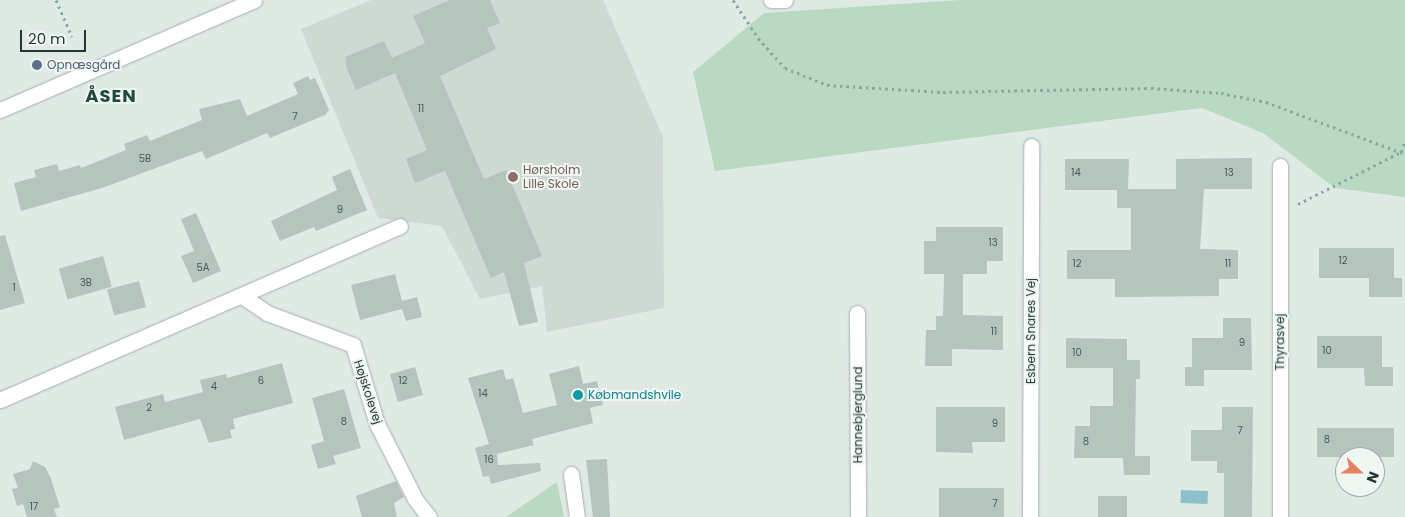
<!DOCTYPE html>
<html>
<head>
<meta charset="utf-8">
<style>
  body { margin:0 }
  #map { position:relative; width:1405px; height:517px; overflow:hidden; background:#e0eae5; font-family:Poppins,sans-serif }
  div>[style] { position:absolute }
  .built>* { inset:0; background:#ced9d4 }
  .green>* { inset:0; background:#bad9c3 }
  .water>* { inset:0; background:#8cc1cb; transform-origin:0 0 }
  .building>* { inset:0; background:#b6c4be; transform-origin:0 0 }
  .path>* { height:3px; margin-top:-1.5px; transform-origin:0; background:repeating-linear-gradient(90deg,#83ab9e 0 2.5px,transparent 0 6.5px) }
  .roads { filter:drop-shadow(0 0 1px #a3b1ac) drop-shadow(0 0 1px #a3b1ac) }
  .minor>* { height:15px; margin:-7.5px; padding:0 7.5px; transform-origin:7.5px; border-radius:7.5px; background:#fff }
  .dots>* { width:14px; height:14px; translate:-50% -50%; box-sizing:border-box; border:2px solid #f0f7f3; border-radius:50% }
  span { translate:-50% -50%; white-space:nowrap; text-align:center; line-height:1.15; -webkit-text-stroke:4px #f0f7f3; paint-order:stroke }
  .number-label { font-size:10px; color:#475b55 }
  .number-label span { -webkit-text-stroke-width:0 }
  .service-label { font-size:12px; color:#4e5e75 }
  .left { translate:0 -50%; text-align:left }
  .education-label { font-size:12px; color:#785e54 }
  .street-label { font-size:12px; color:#223832 }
  .culture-label { font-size:12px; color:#0d838f }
  .district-label { font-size:18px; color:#20493f; font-weight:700; letter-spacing:1px }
  .north { position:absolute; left:1335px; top:447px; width:50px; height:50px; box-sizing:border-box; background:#f0f7f3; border:1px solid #9eaba6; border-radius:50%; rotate:112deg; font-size:14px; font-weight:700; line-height:20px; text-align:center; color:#223832 }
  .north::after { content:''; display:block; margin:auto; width:18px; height:22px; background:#e68261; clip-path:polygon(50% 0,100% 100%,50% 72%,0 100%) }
  .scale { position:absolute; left:20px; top:30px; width:66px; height:22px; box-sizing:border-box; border:2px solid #223832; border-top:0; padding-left:6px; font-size:15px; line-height:18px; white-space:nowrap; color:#223832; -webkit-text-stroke:4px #f0f7f3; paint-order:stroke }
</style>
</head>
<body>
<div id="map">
  <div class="built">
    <i style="clip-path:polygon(371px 0,603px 0,663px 137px,664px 308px,547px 332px,542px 286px,480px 299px,442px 226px,378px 218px,301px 29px)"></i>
  </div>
  <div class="green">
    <i style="clip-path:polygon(960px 0,1405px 0,1405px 197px,1335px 188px,1263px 133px,1202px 108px,715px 171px,693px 72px,764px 13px)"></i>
    <i style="clip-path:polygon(557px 482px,564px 517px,506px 517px)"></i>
  </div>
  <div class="water">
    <i style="left:1181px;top:490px;width:27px;height:13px;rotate:2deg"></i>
  </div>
  <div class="building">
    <i style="clip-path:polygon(450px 0,490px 0,500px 23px,487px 28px,496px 49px,440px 76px,484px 179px,506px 170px,542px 256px,524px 263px,538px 322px,519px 326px,504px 272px,491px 278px,445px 171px,415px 183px,406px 159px,427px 150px,395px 73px,356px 90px,347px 69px,345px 57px,384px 41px,392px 58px,425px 43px,413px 16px)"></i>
    <i style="clip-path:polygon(308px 76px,310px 80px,315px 78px,329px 110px,325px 115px,270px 138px,267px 133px,206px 159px,202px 151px,102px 188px,21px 211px,14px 183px,36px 177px,34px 170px,57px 164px,59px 171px,80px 165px,81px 168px,126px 150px,124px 144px,147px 135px,150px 141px,202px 120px,199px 109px,220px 104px,240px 99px,247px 116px,298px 94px,293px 83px)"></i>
    <i style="clip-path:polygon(1252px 158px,1252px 189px,1204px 189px,1200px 249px,1238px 250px,1238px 279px,1219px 279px,1219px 296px,1115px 297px,1115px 279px,1067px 279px,1067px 250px,1131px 250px,1131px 208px,1117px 208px,1117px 190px,1065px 190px,1065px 159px,1129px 159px,1128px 189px,1176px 189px,1176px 159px)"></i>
    <i style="clip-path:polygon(350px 169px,367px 210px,316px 231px,314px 227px,280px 241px,271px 221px,337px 190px,332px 177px)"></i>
    <i style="clip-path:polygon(196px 213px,221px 271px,193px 283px,181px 256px,194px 251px,181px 219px)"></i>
    <i style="clip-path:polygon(936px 227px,1003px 227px,1003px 261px,987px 261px,987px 274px,963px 274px,963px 315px,1003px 316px,1003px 350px,952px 349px,952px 366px,925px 366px,926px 330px,936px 330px,936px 316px,943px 316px,944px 274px,924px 274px,924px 241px,936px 241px)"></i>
    <i style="clip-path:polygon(5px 235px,25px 303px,0 310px,0 236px)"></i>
    <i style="clip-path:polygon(1319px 248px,1394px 248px,1394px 278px,1402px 278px,1402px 297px,1369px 297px,1369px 278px,1319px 278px)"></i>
    <i style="left:103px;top:256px;width:32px;height:46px;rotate:74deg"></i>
    <i style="clip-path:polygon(395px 274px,402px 301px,417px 297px,422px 317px,406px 321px,402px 309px,360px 320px,351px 285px)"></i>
    <i style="left:139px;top:281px;width:27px;height:33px;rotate:75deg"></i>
    <i style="clip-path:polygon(1223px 318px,1251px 318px,1252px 370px,1204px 370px,1204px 386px,1185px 386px,1185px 367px,1192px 367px,1192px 338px,1223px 338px)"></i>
    <i style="clip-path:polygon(1317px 336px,1382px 336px,1382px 367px,1393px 367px,1393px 386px,1365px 386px,1364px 368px,1317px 368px)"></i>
    <i style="clip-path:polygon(1066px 338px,1127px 339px,1127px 360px,1140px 360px,1140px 379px,1136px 379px,1135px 456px,1150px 456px,1150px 475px,1124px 475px,1123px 458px,1074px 458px,1075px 426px,1090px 426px,1090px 406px,1113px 406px,1113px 368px,1066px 368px)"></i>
    <i style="clip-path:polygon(282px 363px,293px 403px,233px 419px,235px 429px,230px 430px,232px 438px,209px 443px,200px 419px,124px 440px,115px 407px,163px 394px,165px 402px,203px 392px,200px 380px,226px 374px,227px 378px)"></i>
    <i style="clip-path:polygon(579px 366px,583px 384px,597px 381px,603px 405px,590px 408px,593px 423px,532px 439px,534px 445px,497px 454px,498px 465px,540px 463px,541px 471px,491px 484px,489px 476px,483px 477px,475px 448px,489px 444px,468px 378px,503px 369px,506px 380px,513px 378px,523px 413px,557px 405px,549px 374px)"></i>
    <i style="left:415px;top:367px;width:29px;height:26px;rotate:74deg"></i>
    <i style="clip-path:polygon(344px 389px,361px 448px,333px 456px,336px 464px,318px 469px,311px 445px,324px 441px,312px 398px)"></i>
    <i style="clip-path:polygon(936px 407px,1005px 407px,1005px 442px,972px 442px,973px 453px,936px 452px)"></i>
    <i style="clip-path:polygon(1222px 407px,1253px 407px,1252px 517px,1224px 517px,1224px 473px,1217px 473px,1217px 461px,1191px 461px,1191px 430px,1222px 430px)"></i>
    <i style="left:1317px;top:428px;width:77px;height:29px"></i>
    <i style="clip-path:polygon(607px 459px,610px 517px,593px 517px,586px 460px)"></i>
    <i style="clip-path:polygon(33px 461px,45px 467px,50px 476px,60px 507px,54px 509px,57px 517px,27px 517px,23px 504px,17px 506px,12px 489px,18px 488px,13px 474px,30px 469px)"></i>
    <i style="clip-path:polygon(396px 481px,404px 497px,394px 503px,397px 517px,362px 517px,356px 496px)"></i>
    <i style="left:939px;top:488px;width:65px;height:29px"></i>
    <i style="left:1098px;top:496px;width:29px;height:21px"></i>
  </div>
  <div class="path">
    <i style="left:56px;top:0;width:40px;rotate:66.6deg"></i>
    <i style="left:733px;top:0;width:45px;rotate:56.7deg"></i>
    <i style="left:758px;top:38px;width:40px;rotate:48deg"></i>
    <i style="left:785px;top:68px;width:45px;rotate:22deg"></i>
    <i style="left:827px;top:85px;width:116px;rotate:3.5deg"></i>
    <i style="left:943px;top:92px;width:208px;rotate:-1.1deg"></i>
    <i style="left:1151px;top:88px;width:70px;rotate:4.1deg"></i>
    <i style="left:1221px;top:93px;width:46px;rotate:11.3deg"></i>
    <i style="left:1266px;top:102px;width:148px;rotate:20.5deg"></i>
    <i style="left:1298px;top:204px;width:115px;rotate:-26.8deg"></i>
    <i style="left:1401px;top:152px;width:12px;rotate:-70deg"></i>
  </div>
  <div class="roads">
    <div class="minor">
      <i style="left:771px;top:0;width:14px"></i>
      <i style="left:0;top:110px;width:277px;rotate:-23.4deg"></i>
      <i style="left:1280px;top:166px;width:351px;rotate:90deg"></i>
      <i style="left:242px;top:296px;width:30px;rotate:34deg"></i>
      <i style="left:267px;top:313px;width:92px;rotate:20.4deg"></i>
      <i style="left:353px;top:345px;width:83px;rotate:73.1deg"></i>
      <i style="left:377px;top:424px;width:84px;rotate:63.1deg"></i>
      <i style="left:415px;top:499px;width:23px;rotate:52deg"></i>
      <i style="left:857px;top:313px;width:204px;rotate:89.7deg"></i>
      <i style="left:0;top:400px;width:436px;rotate:-23.5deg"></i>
      <i style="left:571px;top:474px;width:43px;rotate:82.1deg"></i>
      <i style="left:1030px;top:517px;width:371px;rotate:-89.8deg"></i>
    </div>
  </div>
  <div class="dots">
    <i style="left:37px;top:65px;background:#5c6f8a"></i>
    <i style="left:513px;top:177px;background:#8d6e63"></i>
    <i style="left:578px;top:395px;background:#0f9aa8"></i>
  </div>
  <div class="number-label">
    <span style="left:421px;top:109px">11</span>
    <span style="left:295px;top:117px">7</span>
    <span style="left:145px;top:159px">5B</span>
    <span style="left:1076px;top:173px">14</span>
    <span style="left:1229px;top:173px">13</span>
    <span style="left:340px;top:210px">9</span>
    <span style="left:993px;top:243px">13</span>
    <span style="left:1343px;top:261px">12</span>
    <span style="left:1077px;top:264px">12</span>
    <span style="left:1228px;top:264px">11</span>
    <span style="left:203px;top:268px">5A</span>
    <span style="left:86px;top:283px">3B</span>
    <span style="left:14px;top:288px">1</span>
    <span style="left:994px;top:332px">11</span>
    <span style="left:1242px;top:343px">9</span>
    <span style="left:1327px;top:351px">10</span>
    <span style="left:1077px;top:353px">10</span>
    <span style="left:261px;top:381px">6</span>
    <span style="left:403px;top:381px">12</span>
    <span style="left:214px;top:387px">4</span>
    <span style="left:483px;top:394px">14</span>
    <span style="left:149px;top:408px">2</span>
    <span style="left:344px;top:422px">8</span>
    <span style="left:995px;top:424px">9</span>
    <span style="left:1240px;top:431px">7</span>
    <span style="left:1327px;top:440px">8</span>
    <span style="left:1086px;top:442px">8</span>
    <span style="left:489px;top:460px">16</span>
    <span style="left:995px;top:504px">7</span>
    <span style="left:34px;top:507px">17</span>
  </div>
  <div class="service-label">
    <span class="left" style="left:47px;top:65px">Opnæsgård</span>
  </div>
  <div class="education-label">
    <span class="left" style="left:523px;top:177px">Hørsholm<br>Lille Skole</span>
  </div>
  <div class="street-label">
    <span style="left:1031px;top:331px;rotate:-90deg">Esbern Snares Vej</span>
    <span style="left:1280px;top:342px;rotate:-90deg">Thyrasvej</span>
    <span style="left:368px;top:392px;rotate:72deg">Højskolevej</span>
    <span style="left:858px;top:415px;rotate:-90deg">Hannebjerglund</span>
  </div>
  <div class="culture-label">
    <span class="left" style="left:588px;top:395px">Købmandshvile</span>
  </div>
  <div class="district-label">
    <span style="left:111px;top:96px">ÅSEN</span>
  </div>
  <div class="north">N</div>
  <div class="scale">20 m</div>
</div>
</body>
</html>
